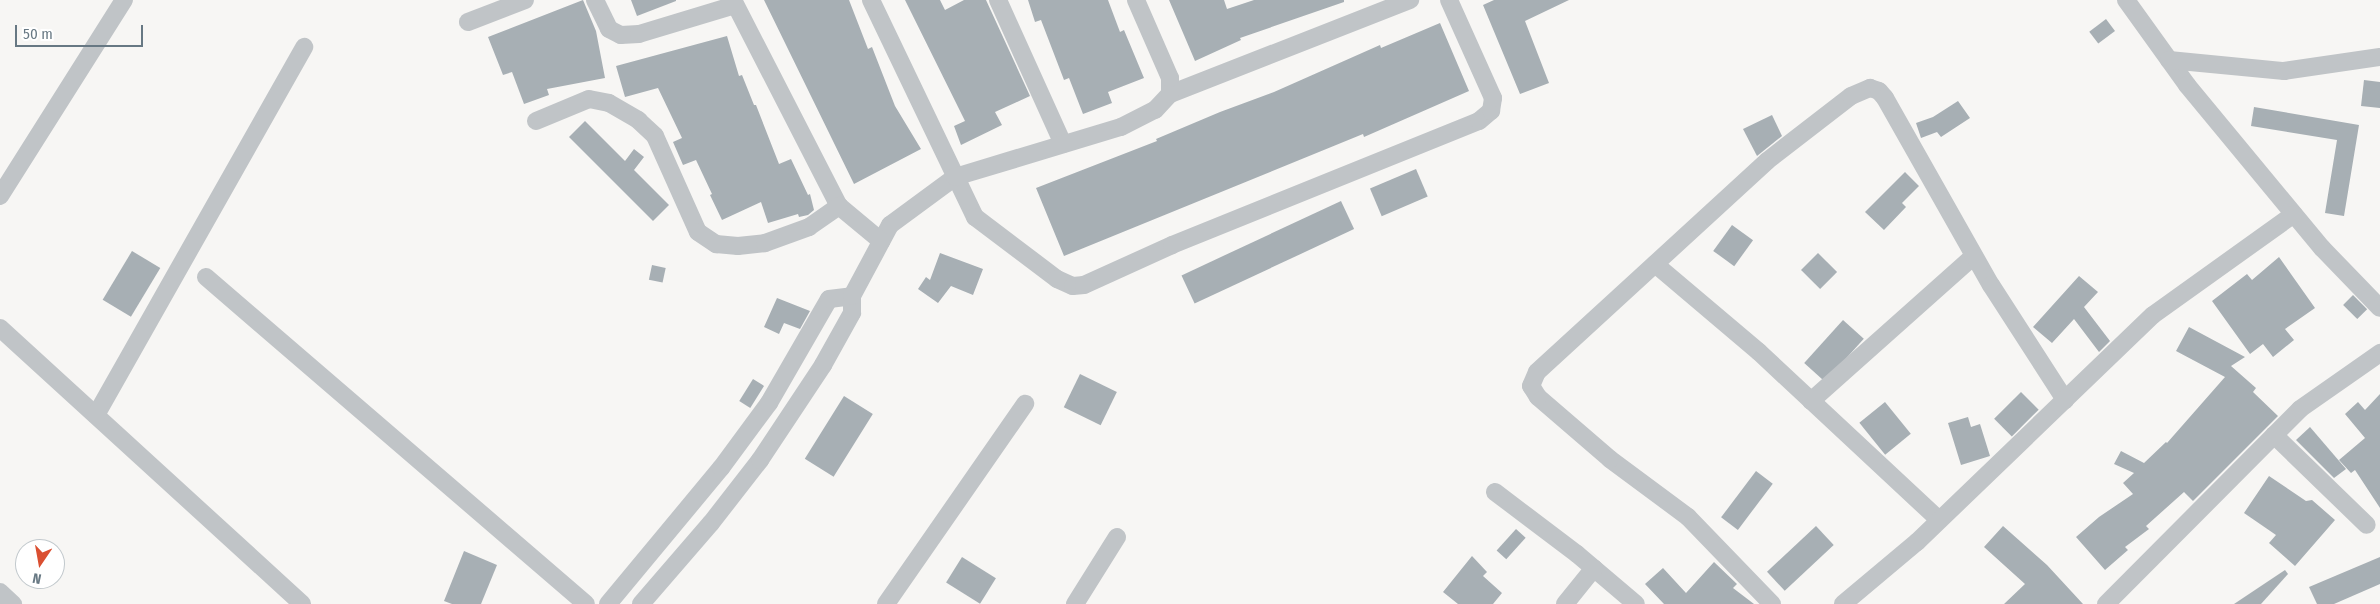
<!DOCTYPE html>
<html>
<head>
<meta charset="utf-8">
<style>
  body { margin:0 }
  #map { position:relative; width:2380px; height:604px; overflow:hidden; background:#f7f6f4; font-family:"Fira Sans Condensed",sans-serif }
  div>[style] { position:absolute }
  .building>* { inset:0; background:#a7afb4; transform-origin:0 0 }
  .minor>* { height:18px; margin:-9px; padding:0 9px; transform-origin:9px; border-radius:9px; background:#c0c4c7 }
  span { translate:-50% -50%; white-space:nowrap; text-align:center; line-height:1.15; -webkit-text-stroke:5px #fff; paint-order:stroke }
  .north { position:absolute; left:15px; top:539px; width:50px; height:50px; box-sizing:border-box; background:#fff; border:1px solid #c2c9cd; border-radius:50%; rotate:192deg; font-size:14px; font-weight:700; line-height:20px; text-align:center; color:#677883 }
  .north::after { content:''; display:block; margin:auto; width:18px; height:22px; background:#da4f31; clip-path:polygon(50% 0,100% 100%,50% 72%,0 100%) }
  .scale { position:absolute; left:15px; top:25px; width:128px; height:22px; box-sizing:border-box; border:2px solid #677883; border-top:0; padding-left:6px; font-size:15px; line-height:18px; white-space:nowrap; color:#677883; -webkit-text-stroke:4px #fff; paint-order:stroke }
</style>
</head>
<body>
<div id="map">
  <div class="building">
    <i style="clip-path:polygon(583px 0,596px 31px,605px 78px,547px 89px,549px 95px,524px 104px,512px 72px,503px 75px,488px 37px)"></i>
    <i style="clip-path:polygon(631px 0,676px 0,676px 1px,637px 16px)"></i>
    <i style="clip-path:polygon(764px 0,849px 0,868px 49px,872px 47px,895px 106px,921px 149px,854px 184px)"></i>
    <i style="clip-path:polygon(905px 0,940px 0,945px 10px,964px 0,986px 0,1030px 96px,995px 112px,1002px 125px,961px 145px,954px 126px,965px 121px)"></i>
    <i style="clip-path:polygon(1028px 0,1108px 0,1120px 32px,1124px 30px,1144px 78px,1108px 92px,1112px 103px,1083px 114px,1069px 78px,1064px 80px,1041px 20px,1035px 22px)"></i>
    <i style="clip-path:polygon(1169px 0,1224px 0,1227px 9px,1254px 0,1344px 0,1344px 2px,1240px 38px,1241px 40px,1195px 61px)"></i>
    <i style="clip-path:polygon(1494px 0,1569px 0,1525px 21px,1549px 83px,1520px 94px,1483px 5px)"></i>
    <i style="left:2106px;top:19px;width:15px;height:21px;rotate:53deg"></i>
    <i style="clip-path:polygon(1440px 23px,1469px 91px,1364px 137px,1363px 134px,1064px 256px,1036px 188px,1157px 141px,1156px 139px,1220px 112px,1274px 92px,1380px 45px,1381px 48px)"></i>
    <i style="clip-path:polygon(727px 36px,739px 76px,742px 75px,754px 105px,756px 105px,779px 164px,791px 159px,808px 195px,810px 194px,814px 210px,808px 215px,799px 217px,798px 214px,768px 223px,761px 202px,722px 220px,710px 195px,712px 194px,696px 160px,683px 165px,673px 142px,682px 138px,658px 88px,625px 97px,616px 66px)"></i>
    <i style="clip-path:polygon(2364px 80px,2380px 82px,2380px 108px,2361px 106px)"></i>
    <i style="clip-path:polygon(1958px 101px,1970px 118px,1941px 137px,1937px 132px,1921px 138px,1916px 123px,1933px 117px)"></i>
    <i style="clip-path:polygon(2254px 107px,2359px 125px,2344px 216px,2325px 213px,2337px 140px,2251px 126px)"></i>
    <i style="clip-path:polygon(1772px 115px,1782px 136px,1757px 156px,1743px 129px)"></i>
    <i style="clip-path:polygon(585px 121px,625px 161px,634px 149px,644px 157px,634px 170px,669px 205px,653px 221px,569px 137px)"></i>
    <i style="left:1416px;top:169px;width:30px;height:50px;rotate:67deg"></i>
    <i style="clip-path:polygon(1905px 172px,1919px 186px,1902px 203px,1906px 207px,1884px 230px,1865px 212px)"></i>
    <i style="left:1341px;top:201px;width:31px;height:176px;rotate:65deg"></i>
    <i style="left:1732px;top:225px;width:26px;height:32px;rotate:36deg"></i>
    <i style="left:132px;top:251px;width:33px;height:57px;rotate:31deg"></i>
    <i style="clip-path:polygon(940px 253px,983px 269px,973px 295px,951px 286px,938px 303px,918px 289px,926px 277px,930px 280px)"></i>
    <i style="left:1818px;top:253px;width:27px;height:24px;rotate:45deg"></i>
    <i style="clip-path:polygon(2279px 257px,2315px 308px,2285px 329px,2294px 340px,2273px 357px,2263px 344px,2250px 354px,2212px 301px,2247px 274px,2252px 280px)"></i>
    <i style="left:652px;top:265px;width:14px;height:15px;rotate:12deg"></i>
    <i style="clip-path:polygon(2079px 276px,2098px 292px,2084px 307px,2110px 341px,2099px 352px,2074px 319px,2052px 343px,2033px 327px)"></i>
    <i style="left:2353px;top:295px;width:20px;height:14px;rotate:45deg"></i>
    <i style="clip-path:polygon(777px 298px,810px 311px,800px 329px,784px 323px,779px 334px,764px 327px)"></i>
    <i style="left:1843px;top:320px;width:28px;height:58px;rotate:42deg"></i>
    <i style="clip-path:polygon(2189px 327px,2245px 357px,2231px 366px,2256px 388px,2253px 392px,2278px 416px,2193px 501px,2184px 492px,2146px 526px,2149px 529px,2125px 547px,2128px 550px,2105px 570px,2076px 537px,2099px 517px,2133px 494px,2123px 483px,2134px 473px,2114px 464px,2121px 451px,2144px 463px,2166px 442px,2167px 443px,2225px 377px,2176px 351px)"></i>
    <i style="left:1080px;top:374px;width:41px;height:37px;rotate:26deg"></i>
    <i style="left:753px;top:379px;width:13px;height:26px;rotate:32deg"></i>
    <i style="left:2021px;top:392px;width:25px;height:38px;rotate:45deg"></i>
    <i style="clip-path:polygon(2380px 394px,2380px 508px,2355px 470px,2351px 473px,2339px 460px,2365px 438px,2345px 414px,2358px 402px,2365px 410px)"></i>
    <i style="left:844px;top:396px;width:34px;height:74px;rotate:32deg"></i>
    <i style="left:1885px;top:402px;width:41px;height:33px;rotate:51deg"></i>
    <i style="clip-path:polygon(1968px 417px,1971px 427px,1980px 424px,1990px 456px,1961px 465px,1948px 423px)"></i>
    <i style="clip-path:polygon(2310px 427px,2346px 469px,2334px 478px,2296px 440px)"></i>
    <i style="left:1756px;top:471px;width:21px;height:58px;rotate:37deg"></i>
    <i style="clip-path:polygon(2269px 476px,2306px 501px,2312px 500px,2335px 520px,2295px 566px,2269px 543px,2276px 535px,2244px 513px)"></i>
    <i style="left:1816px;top:526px;width:26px;height:67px;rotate:47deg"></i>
    <i style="clip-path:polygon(2003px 526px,2047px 565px,2083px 604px,2004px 604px,2025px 584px,1984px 547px)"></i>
    <i style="left:1516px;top:529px;width:13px;height:29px;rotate:42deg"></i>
    <i style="clip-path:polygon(464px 551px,497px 565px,481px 604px,452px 604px,444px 601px)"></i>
    <i style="clip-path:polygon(1472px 556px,1487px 572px,1483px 576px,1502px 593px,1493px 604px,1458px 604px,1443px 592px)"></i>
    <i style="left:962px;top:557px;width:40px;height:30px;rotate:32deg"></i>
    <i style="clip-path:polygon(2380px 557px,2380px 584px,2334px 604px,2317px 604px,2309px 587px)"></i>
    <i style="clip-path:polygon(1714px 562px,1737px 584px,1733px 588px,1754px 604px,1664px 604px,1645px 584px,1663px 568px,1686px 593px)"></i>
    <i style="clip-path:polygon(2285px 570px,2288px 574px,2261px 604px,2234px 604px)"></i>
  </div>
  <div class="minor">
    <i style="left:595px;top:0;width:32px;rotate:64deg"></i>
    <i style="left:609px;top:29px;width:13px;rotate:27deg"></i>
    <i style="left:621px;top:35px;width:18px;rotate:-3deg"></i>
    <i style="left:639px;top:34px;width:100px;rotate:-16.8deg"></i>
    <i style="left:733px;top:0;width:232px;rotate:62.8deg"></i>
    <i style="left:839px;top:206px;width:55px;rotate:39.8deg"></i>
    <i style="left:871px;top:0;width:241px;rotate:64.4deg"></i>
    <i style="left:975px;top:217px;width:103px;rotate:37.1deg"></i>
    <i style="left:1057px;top:279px;width:17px;rotate:24deg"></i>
    <i style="left:1073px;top:286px;width:11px;rotate:-5deg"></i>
    <i style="left:1084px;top:285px;width:97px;rotate:-24.4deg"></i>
    <i style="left:1172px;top:245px;width:331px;rotate:-22deg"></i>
    <i style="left:1479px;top:121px;width:16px;rotate:-40deg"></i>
    <i style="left:1491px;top:111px;width:13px;rotate:-81deg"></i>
    <i style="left:1493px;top:98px;width:107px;rotate:-114.2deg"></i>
    <i style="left:998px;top:0;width:158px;rotate:65.7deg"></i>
    <i style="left:2126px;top:0;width:105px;rotate:54.3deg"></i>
    <i style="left:2187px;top:85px;width:212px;rotate:50.4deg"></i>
    <i style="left:2322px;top:248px;width:83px;rotate:46deg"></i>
    <i style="left:468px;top:22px;width:61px;rotate:-21.1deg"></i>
    <i style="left:2169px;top:60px;width:116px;rotate:5.5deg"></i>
    <i style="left:2284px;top:71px;width:97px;rotate:-8.3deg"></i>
    <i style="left:1170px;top:94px;width:258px;rotate:-21.4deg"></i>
    <i style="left:536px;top:121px;width:57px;rotate:-22.5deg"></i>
    <i style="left:589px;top:99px;width:20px;rotate:11deg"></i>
    <i style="left:609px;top:103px;width:34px;rotate:30deg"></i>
    <i style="left:638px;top:120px;width:23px;rotate:43deg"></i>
    <i style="left:655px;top:136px;width:105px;rotate:65.9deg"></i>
    <i style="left:698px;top:232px;width:22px;rotate:34deg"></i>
    <i style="left:716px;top:244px;width:22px;rotate:5deg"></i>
    <i style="left:738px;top:246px;width:27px;rotate:-6deg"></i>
    <i style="left:765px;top:243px;width:47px;rotate:-20deg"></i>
    <i style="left:809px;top:227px;width:37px;rotate:-35deg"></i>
    <i style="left:0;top:196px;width:232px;rotate:-57.7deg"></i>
    <i style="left:1655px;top:264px;width:136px;rotate:40.2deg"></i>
    <i style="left:1759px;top:352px;width:246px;rotate:43deg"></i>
    <i style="left:206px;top:277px;width:501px;rotate:40.71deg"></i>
    <i style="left:0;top:328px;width:409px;rotate:42.4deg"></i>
    <i style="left:1811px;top:401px;width:218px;rotate:-41.7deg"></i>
    <i style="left:96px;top:415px;width:423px;rotate:-60.5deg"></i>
    <i style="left:2274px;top:435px;width:129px;rotate:44.1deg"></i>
    <i style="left:1495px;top:492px;width:103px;rotate:37.1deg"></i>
    <i style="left:1577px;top:554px;width:77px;rotate:40.3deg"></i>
    <i style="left:0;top:592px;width:18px;rotate:43deg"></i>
    <i style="left:608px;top:604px;width:177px;rotate:-50.3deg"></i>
    <i style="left:721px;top:468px;width:81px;rotate:-53.6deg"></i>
    <i style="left:769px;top:403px;width:120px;rotate:-60deg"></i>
    <i style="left:829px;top:299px;width:23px;rotate:-7deg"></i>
    <i style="left:641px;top:604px;width:107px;rotate:-49.2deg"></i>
    <i style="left:711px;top:523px;width:80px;rotate:-52.1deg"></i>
    <i style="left:760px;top:460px;width:114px;rotate:-56.4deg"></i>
    <i style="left:823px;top:365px;width:60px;rotate:-60.9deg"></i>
    <i style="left:852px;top:313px;width:17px;rotate:-90deg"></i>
    <i style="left:852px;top:296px;width:81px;rotate:-61.8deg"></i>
    <i style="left:890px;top:225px;width:81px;rotate:-36.4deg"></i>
    <i style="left:955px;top:177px;width:173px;rotate:-16.8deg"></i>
    <i style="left:1121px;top:127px;width:38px;rotate:-27deg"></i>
    <i style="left:1155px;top:110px;width:22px;rotate:-47deg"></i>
    <i style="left:1170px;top:94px;width:16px;rotate:-90deg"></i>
    <i style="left:1170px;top:78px;width:85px;rotate:-113.6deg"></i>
    <i style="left:886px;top:604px;width:244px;rotate:-55.2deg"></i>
    <i style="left:1075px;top:604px;width:79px;rotate:-57.9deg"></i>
    <i style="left:1565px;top:604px;width:46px;rotate:-51.1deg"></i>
    <i style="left:1772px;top:604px;width:121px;rotate:-134deg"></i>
    <i style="left:1688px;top:517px;width:97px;rotate:-143.4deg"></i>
    <i style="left:1610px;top:459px;width:95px;rotate:-139.3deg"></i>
    <i style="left:1538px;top:397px;width:13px;rotate:-122deg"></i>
    <i style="left:1531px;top:386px;width:15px;rotate:-67deg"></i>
    <i style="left:1537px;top:372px;width:312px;rotate:-42.5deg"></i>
    <i style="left:1767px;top:161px;width:106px;rotate:-37.7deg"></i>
    <i style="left:1851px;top:96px;width:21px;rotate:-23deg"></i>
    <i style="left:1870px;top:88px;width:9px;rotate:18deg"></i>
    <i style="left:1879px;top:91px;width:9px;rotate:49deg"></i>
    <i style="left:1885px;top:98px;width:215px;rotate:60.5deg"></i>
    <i style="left:1991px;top:285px;width:137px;rotate:57.2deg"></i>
    <i style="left:1843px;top:604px;width:97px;rotate:-40deg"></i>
    <i style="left:1917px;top:542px;width:327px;rotate:-43.9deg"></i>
    <i style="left:2153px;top:315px;width:173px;rotate:-35.6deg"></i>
    <i style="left:2106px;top:604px;width:275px;rotate:-45.1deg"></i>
    <i style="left:2300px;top:409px;width:98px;rotate:-35deg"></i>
  </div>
  <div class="north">N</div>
  <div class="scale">50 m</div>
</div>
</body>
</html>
